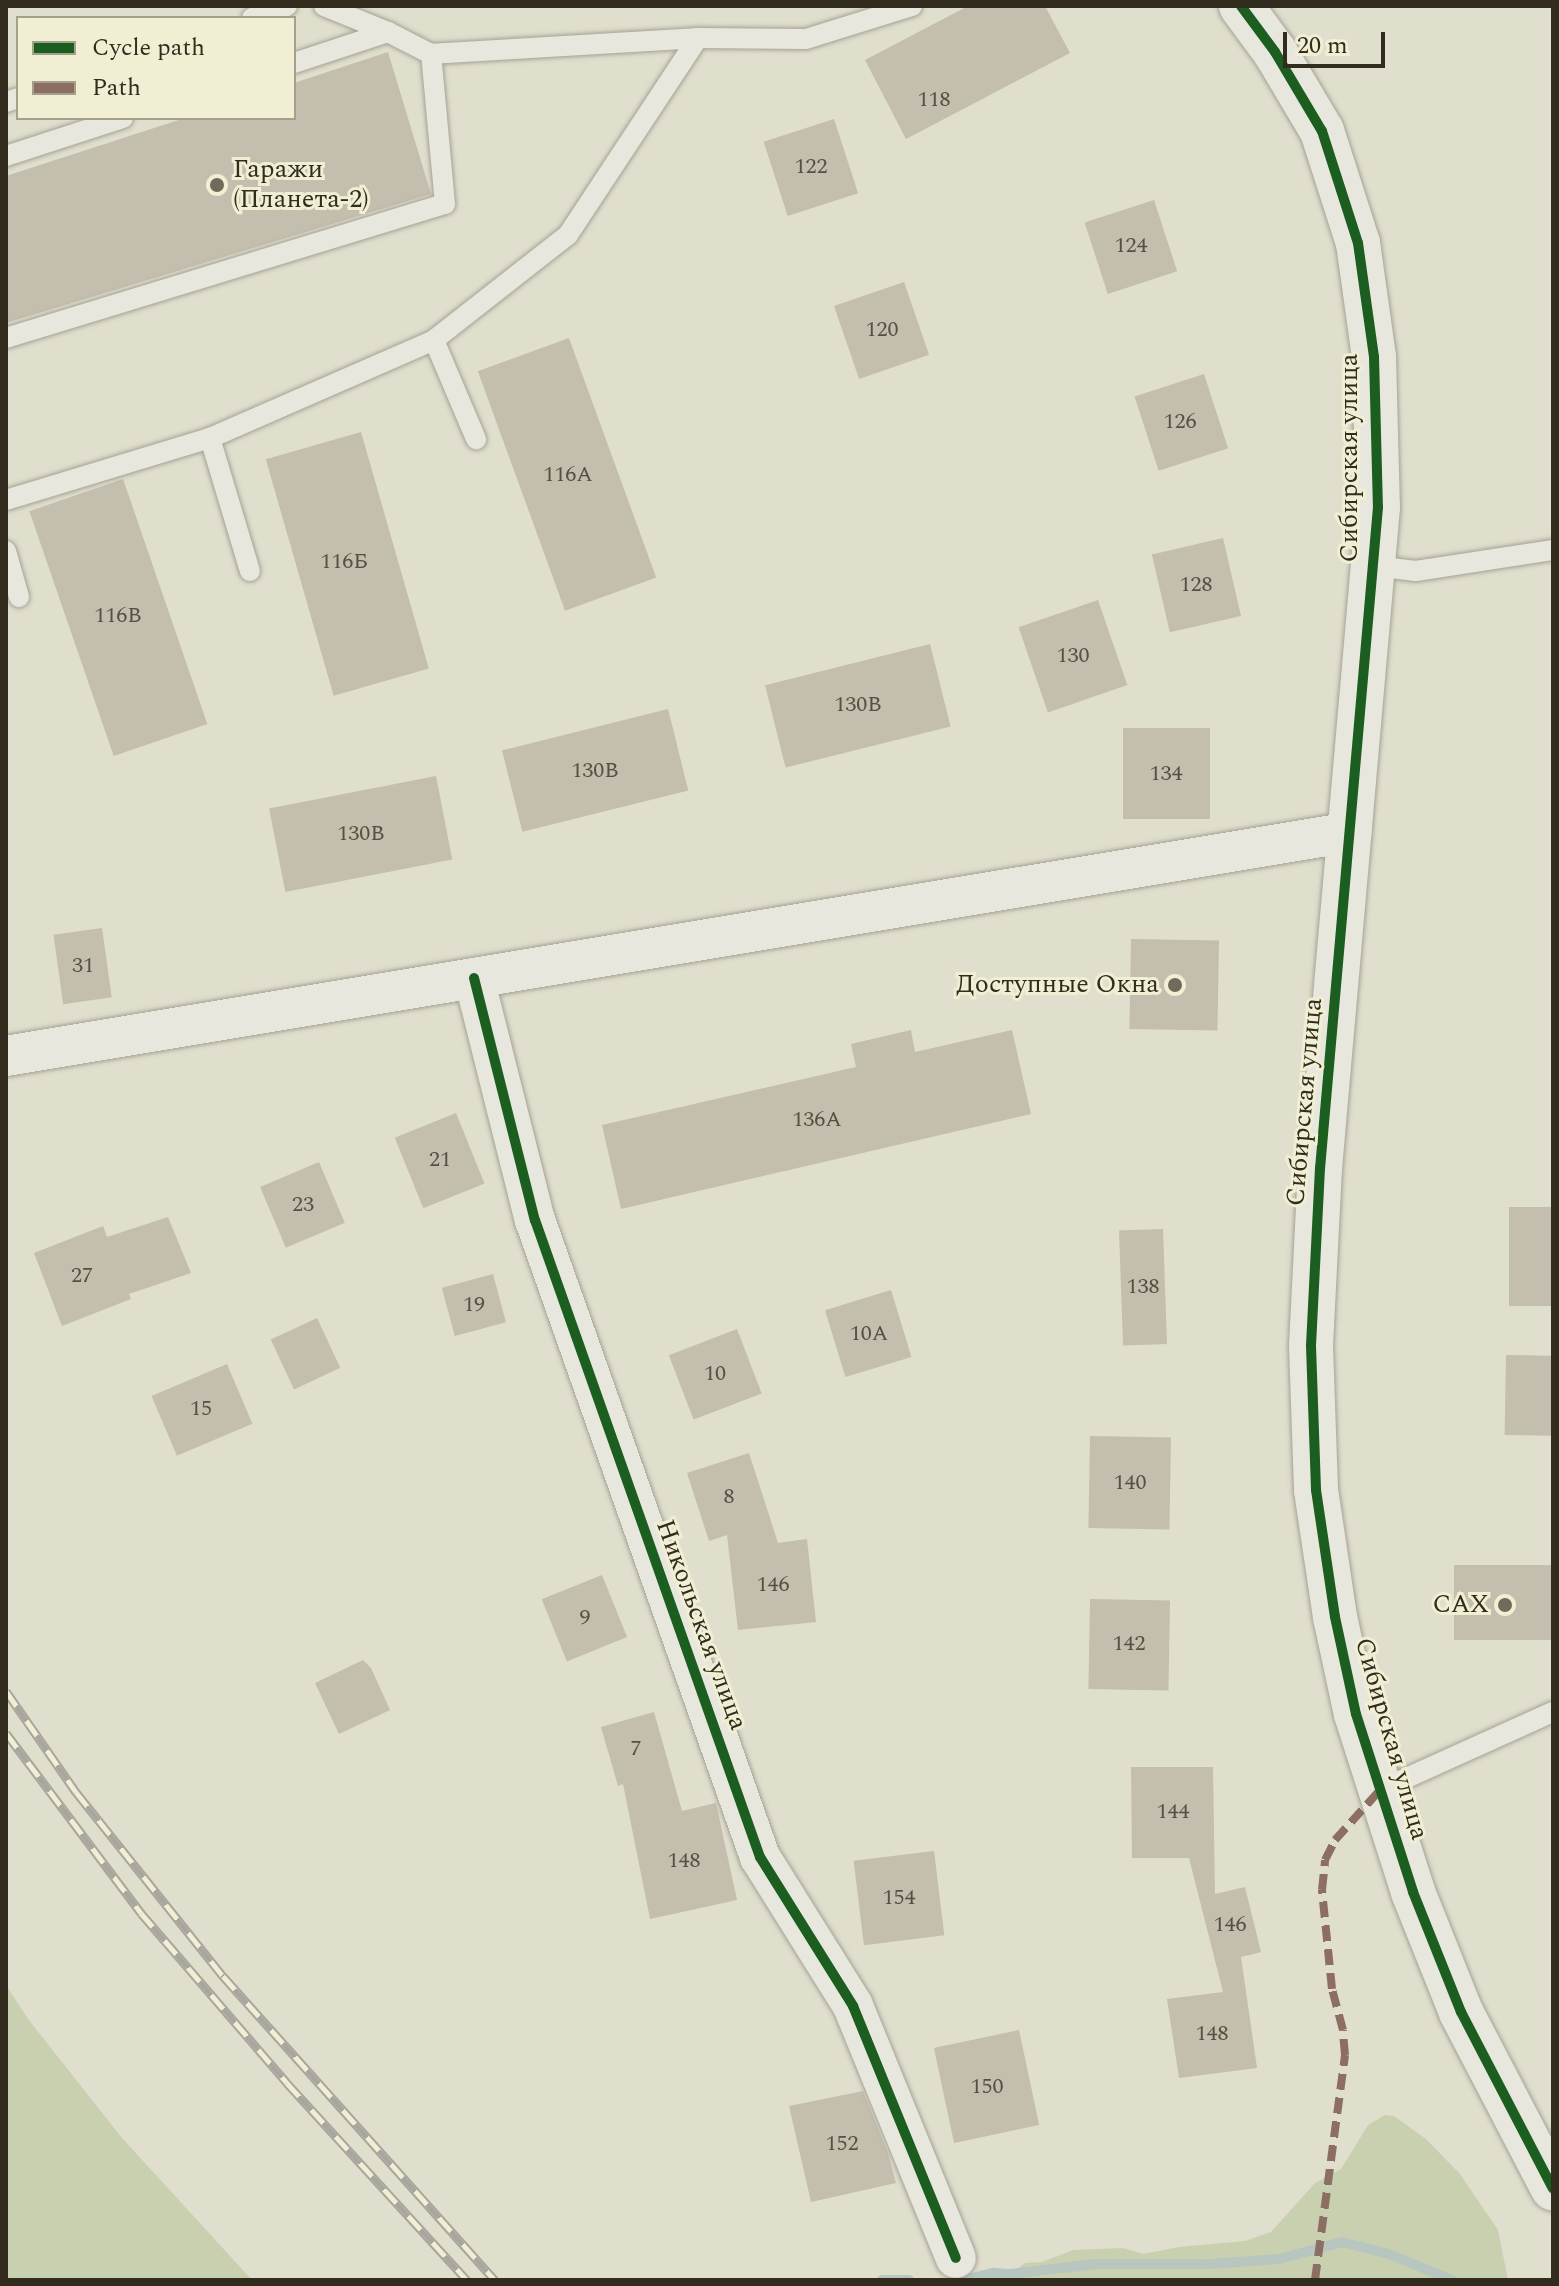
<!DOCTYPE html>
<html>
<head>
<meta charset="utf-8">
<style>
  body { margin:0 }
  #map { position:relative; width:1559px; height:2286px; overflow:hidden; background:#e0decc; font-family:Spectral,serif }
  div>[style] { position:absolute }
  .green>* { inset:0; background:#c9d0b0 }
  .stream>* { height:10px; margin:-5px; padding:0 5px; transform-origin:5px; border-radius:5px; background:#b7c6bf }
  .building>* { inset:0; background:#c3bead; transform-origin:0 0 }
  .roads { filter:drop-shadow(0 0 2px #a5a295) drop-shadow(0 0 2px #a5a295) }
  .service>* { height:20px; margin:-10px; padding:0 10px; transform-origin:10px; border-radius:10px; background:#e8e7dd }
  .minor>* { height:40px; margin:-20px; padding:0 20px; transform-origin:20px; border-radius:20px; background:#e8e7dd }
  .tertiary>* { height:44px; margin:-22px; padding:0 22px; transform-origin:22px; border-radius:22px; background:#e8e7dd }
  .rail>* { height:9px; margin-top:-4.5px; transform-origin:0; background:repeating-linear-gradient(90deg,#f0eed3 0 18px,#a8a69d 0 36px); box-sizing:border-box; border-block:2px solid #a8a69d }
  .quiet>* { height:8px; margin-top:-4px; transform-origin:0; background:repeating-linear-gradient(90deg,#8d6e63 0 16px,transparent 0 24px) }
  .cycleway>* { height:10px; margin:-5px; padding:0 5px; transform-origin:5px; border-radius:5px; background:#1b5e20 }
  .dots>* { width:22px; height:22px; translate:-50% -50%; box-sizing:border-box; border:4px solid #f0eed3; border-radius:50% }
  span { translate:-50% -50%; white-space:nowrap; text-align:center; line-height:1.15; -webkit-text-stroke:6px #f0eed3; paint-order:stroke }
  .number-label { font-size:22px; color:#565042 }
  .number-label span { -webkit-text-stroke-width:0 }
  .poi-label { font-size:26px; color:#322c1f }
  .left { translate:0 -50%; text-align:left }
  .right { translate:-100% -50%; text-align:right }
  .street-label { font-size:26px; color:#322c1f }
  .frame { position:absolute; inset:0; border:8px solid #322c1f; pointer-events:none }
  .legend { position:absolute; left:16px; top:16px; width:280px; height:104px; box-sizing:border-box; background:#f0eed3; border:2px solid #a4a08b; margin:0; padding:10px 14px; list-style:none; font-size:24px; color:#322c1f }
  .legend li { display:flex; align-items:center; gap:16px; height:40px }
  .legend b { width:40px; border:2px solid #a4a08b }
  .scale { position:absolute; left:1283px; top:32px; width:102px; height:36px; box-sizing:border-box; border:4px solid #322c1f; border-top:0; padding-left:10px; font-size:24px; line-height:28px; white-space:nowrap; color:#322c1f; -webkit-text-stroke:6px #f0eed3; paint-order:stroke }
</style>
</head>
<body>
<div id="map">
  <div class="green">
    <i style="clip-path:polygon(6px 1985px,28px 2019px,122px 2138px,252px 2280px,6px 2280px)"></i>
    <i style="clip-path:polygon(1385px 2115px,1394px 2116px,1426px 2139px,1460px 2174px,1498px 2230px,1508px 2280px,1004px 2280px,1025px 2263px,1042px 2262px,1073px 2250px,1123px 2248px,1143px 2254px,1179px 2247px,1245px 2241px,1271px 2232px,1315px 2183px,1341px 2169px,1368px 2125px)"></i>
  </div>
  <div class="stream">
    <i style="left:882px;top:2280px;width:27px"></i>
    <i style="left:964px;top:2280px;width:30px;rotate:-14deg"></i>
    <i style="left:993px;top:2273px;width:17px;rotate:3deg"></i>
    <i style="left:1010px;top:2274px;width:87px;rotate:-6.6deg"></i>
    <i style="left:1096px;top:2264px;width:114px"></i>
    <i style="left:1210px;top:2264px;width:69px;rotate:-4.1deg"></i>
    <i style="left:1279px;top:2259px;width:65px;rotate:-15.1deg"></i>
    <i style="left:1342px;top:2242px;width:49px;rotate:14.3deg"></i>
    <i style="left:1389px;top:2254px;width:68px;rotate:22.4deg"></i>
  </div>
  <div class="building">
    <i style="clip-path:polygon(968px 6px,1045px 6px,1070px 53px,906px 139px,865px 60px)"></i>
    <i style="clip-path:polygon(388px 52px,431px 194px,6px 323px,6px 176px,185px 118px,294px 118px,294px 83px)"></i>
    <i style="left:834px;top:119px;width:78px;height:74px;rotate:72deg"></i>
    <i style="left:1154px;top:200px;width:75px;height:73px;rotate:72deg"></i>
    <i style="left:904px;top:282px;width:77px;height:74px;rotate:71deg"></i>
    <i style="left:569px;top:338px;width:255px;height:97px;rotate:70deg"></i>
    <i style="left:1204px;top:374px;width:78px;height:73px;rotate:72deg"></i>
    <i style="left:361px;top:432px;width:246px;height:99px;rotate:74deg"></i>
    <i style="left:123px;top:479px;width:259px;height:99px;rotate:71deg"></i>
    <i style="left:1223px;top:538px;width:80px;height:73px;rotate:77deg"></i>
    <i style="left:1098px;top:600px;width:90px;height:84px;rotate:71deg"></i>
    <i style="left:930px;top:644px;width:85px;height:170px;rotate:76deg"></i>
    <i style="left:668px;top:709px;width:84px;height:171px;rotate:76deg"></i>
    <i style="left:1210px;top:728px;width:91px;height:87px;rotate:90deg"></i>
    <i style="left:436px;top:776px;width:85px;height:170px;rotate:79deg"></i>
    <i style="left:102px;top:928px;width:70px;height:49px;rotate:82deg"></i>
    <i style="left:1131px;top:939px;width:88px;height:90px;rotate:1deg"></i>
    <i style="clip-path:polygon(911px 1030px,915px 1052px,1012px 1030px,1031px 1114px,621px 1209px,602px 1125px,856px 1067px,851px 1044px)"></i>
    <i style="left:456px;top:1113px;width:76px;height:66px;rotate:68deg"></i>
    <i style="left:319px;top:1162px;width:66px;height:64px;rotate:67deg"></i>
    <i style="left:1509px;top:1207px;width:44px;height:99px"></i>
    <i style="clip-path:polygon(168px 1217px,191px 1273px,129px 1294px,131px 1299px,62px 1326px,34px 1253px,103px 1226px,107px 1237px)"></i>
    <i style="left:1163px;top:1229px;width:115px;height:44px;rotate:88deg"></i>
    <i style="left:493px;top:1274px;width:50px;height:53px;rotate:75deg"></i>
    <i style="left:891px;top:1290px;width:70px;height:69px;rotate:73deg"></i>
    <i style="left:317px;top:1318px;width:55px;height:51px;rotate:65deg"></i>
    <i style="left:737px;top:1329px;width:69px;height:73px;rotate:69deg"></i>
    <i style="left:1506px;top:1355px;width:47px;height:80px;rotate:1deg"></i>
    <i style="left:227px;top:1364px;width:65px;height:82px;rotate:67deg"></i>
    <i style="left:1090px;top:1436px;width:81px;height:92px;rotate:1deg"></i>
    <i style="clip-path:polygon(749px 1453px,778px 1543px,807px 1539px,816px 1622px,738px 1630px,727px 1535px,709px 1541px,687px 1473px)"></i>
    <i style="left:1553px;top:1565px;width:75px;height:99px;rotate:90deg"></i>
    <i style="left:602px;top:1575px;width:67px;height:65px;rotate:68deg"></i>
    <i style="left:1090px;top:1599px;width:80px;height:90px;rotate:1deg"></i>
    <i style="clip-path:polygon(363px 1660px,371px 1668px,390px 1710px,339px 1734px,315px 1683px)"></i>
    <i style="clip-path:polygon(654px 1712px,682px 1811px,716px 1803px,737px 1900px,650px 1919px,623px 1784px,618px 1786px,601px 1727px)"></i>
    <i style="clip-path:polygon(1131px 1767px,1213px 1767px,1215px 1894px,1245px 1887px,1261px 1952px,1241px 1957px,1257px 2068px,1179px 2078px,1167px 1999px,1223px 1992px,1189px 1858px,1132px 1858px)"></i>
    <i style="left:934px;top:1851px;width:85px;height:81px;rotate:83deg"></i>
    <i style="left:1019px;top:2030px;width:97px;height:87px;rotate:78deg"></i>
    <i style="clip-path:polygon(863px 2091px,888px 2153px,896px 2183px,811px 2202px,789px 2106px)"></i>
  </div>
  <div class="roads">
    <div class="service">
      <i style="left:324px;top:6px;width:69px;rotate:22.1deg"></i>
      <i style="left:252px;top:18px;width:37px;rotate:-19deg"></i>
      <i style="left:294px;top:63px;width:99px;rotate:-18.3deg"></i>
      <i style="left:388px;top:32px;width:48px;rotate:27.1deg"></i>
      <i style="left:6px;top:102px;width:13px;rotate:-18deg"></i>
      <i style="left:6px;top:156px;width:123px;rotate:-18deg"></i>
      <i style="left:6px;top:338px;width:459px;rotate:-17deg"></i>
      <i style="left:445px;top:204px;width:151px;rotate:-95.3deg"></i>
      <i style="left:431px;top:54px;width:267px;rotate:-3.4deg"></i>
      <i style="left:434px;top:340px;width:108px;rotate:67deg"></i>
      <i style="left:210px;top:438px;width:139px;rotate:73.3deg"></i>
      <i style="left:6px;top:500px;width:213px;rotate:-16.9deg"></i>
      <i style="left:210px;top:438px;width:244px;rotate:-23.6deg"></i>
      <i style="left:434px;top:340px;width:170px;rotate:-38.1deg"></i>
      <i style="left:568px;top:235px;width:236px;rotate:-56.6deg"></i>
      <i style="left:698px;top:38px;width:108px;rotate:0.5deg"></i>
      <i style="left:806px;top:39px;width:111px;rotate:-17.3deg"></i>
      <i style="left:6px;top:551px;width:48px;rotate:74.2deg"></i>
      <i style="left:1374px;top:566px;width:42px;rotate:6.8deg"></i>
      <i style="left:1416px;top:571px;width:139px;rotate:-8.7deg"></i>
      <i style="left:1380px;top:1790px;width:190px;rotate:-24.3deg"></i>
    </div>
    <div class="minor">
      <i style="left:474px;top:978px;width:250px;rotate:75.9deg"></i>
      <i style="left:535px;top:1220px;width:676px;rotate:70.55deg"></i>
      <i style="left:760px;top:1857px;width:176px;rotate:58deg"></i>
      <i style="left:853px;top:2006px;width:272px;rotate:67.8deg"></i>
      <i style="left:6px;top:1056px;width:1364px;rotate:-9.46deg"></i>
    </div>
    <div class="tertiary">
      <i style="left:1241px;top:6px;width:57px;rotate:53.5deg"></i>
      <i style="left:1275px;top:52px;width:92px;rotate:59.3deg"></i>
      <i style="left:1322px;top:131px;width:118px;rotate:72.2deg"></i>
      <i style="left:1358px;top:243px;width:115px;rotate:82deg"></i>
      <i style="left:1374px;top:357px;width:150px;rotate:88.5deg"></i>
      <i style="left:1378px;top:507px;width:664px;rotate:95.01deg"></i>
      <i style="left:1320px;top:1168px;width:178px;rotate:92.9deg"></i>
      <i style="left:1311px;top:1346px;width:144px;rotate:88deg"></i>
      <i style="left:1316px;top:1490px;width:128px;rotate:81.5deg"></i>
      <i style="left:1335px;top:1617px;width:99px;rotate:77.8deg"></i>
      <i style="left:1356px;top:1714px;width:187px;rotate:72.2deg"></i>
      <i style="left:1413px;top:1892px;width:129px;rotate:68.2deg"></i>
      <i style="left:1461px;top:2012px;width:199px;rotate:62.5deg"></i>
    </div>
  </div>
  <div class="rail">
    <i style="left:6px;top:1691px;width:123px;rotate:55.3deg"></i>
    <i style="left:76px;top:1792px;width:236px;rotate:51.4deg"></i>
    <i style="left:223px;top:1976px;width:408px;rotate:48.2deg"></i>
    <i style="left:6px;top:1733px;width:225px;rotate:53.1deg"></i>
    <i style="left:141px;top:1913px;width:224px;rotate:49.3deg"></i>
    <i style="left:287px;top:2083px;width:267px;rotate:47.6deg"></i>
  </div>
  <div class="quiet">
    <i style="left:1315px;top:2280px;width:227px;rotate:-82.4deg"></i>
    <i style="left:1345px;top:2055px;width:25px;rotate:-95deg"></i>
    <i style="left:1343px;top:2030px;width:42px;rotate:-105deg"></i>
    <i style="left:1332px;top:1989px;width:100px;rotate:-95.8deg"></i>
    <i style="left:1322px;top:1890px;width:30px;rotate:-84deg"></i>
    <i style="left:1325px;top:1860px;width:22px;rotate:-63deg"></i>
    <i style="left:1335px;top:1840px;width:67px;rotate:-48deg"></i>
  </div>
  <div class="cycleway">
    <i style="left:1241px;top:6px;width:57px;rotate:53.5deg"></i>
    <i style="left:1275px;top:52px;width:92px;rotate:59.3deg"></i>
    <i style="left:1322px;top:131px;width:118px;rotate:72.2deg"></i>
    <i style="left:1358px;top:243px;width:115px;rotate:82deg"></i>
    <i style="left:1374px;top:357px;width:150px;rotate:88.5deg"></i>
    <i style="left:1378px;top:507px;width:664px;rotate:95.01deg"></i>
    <i style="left:1320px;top:1168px;width:178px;rotate:92.9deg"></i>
    <i style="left:1311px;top:1346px;width:144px;rotate:88deg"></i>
    <i style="left:1316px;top:1490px;width:128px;rotate:81.5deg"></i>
    <i style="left:1335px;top:1617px;width:99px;rotate:77.8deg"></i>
    <i style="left:1356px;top:1714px;width:187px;rotate:72.2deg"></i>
    <i style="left:1413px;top:1892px;width:129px;rotate:68.2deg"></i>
    <i style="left:1461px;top:2012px;width:199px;rotate:62.5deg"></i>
    <i style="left:474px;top:978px;width:250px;rotate:75.9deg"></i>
    <i style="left:535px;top:1220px;width:676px;rotate:70.55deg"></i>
    <i style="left:760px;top:1857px;width:176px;rotate:58deg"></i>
    <i style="left:853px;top:2006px;width:272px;rotate:67.8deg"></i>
  </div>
  <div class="dots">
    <i style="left:217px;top:185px;background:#6f6a5c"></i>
    <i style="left:1175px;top:985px;background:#6f6a5c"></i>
    <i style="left:1505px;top:1605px;background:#6f6a5c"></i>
  </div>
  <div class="number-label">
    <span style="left:934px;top:100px">118</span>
    <span style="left:811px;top:167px">122</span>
    <span style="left:1131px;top:246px">124</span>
    <span style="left:882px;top:330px">120</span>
    <span style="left:1180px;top:422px">126</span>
    <span style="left:568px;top:475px">116А</span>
    <span style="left:344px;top:562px">116Б</span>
    <span style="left:1196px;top:585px">128</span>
    <span style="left:118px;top:616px">116В</span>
    <span style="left:1073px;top:656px">130</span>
    <span style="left:858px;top:705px">130В</span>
    <span style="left:595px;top:771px">130В</span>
    <span style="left:1166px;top:774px">134</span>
    <span style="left:361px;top:834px">130В</span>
    <span style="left:83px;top:966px">31</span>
    <span style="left:817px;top:1120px">136А</span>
    <span style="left:440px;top:1160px">21</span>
    <span style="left:303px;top:1205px">23</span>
    <span style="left:82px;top:1276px">27</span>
    <span style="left:1143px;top:1287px">138</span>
    <span style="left:474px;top:1305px">19</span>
    <span style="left:869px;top:1334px">10А</span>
    <span style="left:715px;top:1374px">10</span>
    <span style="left:201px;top:1409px">15</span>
    <span style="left:1130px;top:1483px">140</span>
    <span style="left:729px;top:1497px">8</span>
    <span style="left:773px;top:1585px">146</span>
    <span style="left:585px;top:1618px">9</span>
    <span style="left:1129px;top:1644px">142</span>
    <span style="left:636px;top:1749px">7</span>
    <span style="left:1173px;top:1812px">144</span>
    <span style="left:684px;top:1861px">148</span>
    <span style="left:899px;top:1898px">154</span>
    <span style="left:1230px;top:1925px">146</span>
    <span style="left:1212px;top:2034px">148</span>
    <span style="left:987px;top:2087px">150</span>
    <span style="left:842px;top:2144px">152</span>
  </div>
  <div class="poi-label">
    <span class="left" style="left:233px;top:185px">Гаражи<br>(Планета-2)</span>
    <span class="right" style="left:1159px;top:985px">Доступные Окна</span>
    <span class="right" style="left:1489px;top:1605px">САХ</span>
  </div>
  <div class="street-label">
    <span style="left:1350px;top:458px;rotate:-90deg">Сибирская улица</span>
    <span style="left:1305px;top:1102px;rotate:-85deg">Сибирская улица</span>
    <span style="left:701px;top:1625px;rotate:70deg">Никольская улица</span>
    <span style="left:1391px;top:1739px;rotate:74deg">Сибирская улица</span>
  </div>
  <div class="frame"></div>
  <ul class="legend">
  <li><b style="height:10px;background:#1b5e20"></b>Cycle path</li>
  <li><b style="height:10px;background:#8d6e63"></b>Path</li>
  </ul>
  <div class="scale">20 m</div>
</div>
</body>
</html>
